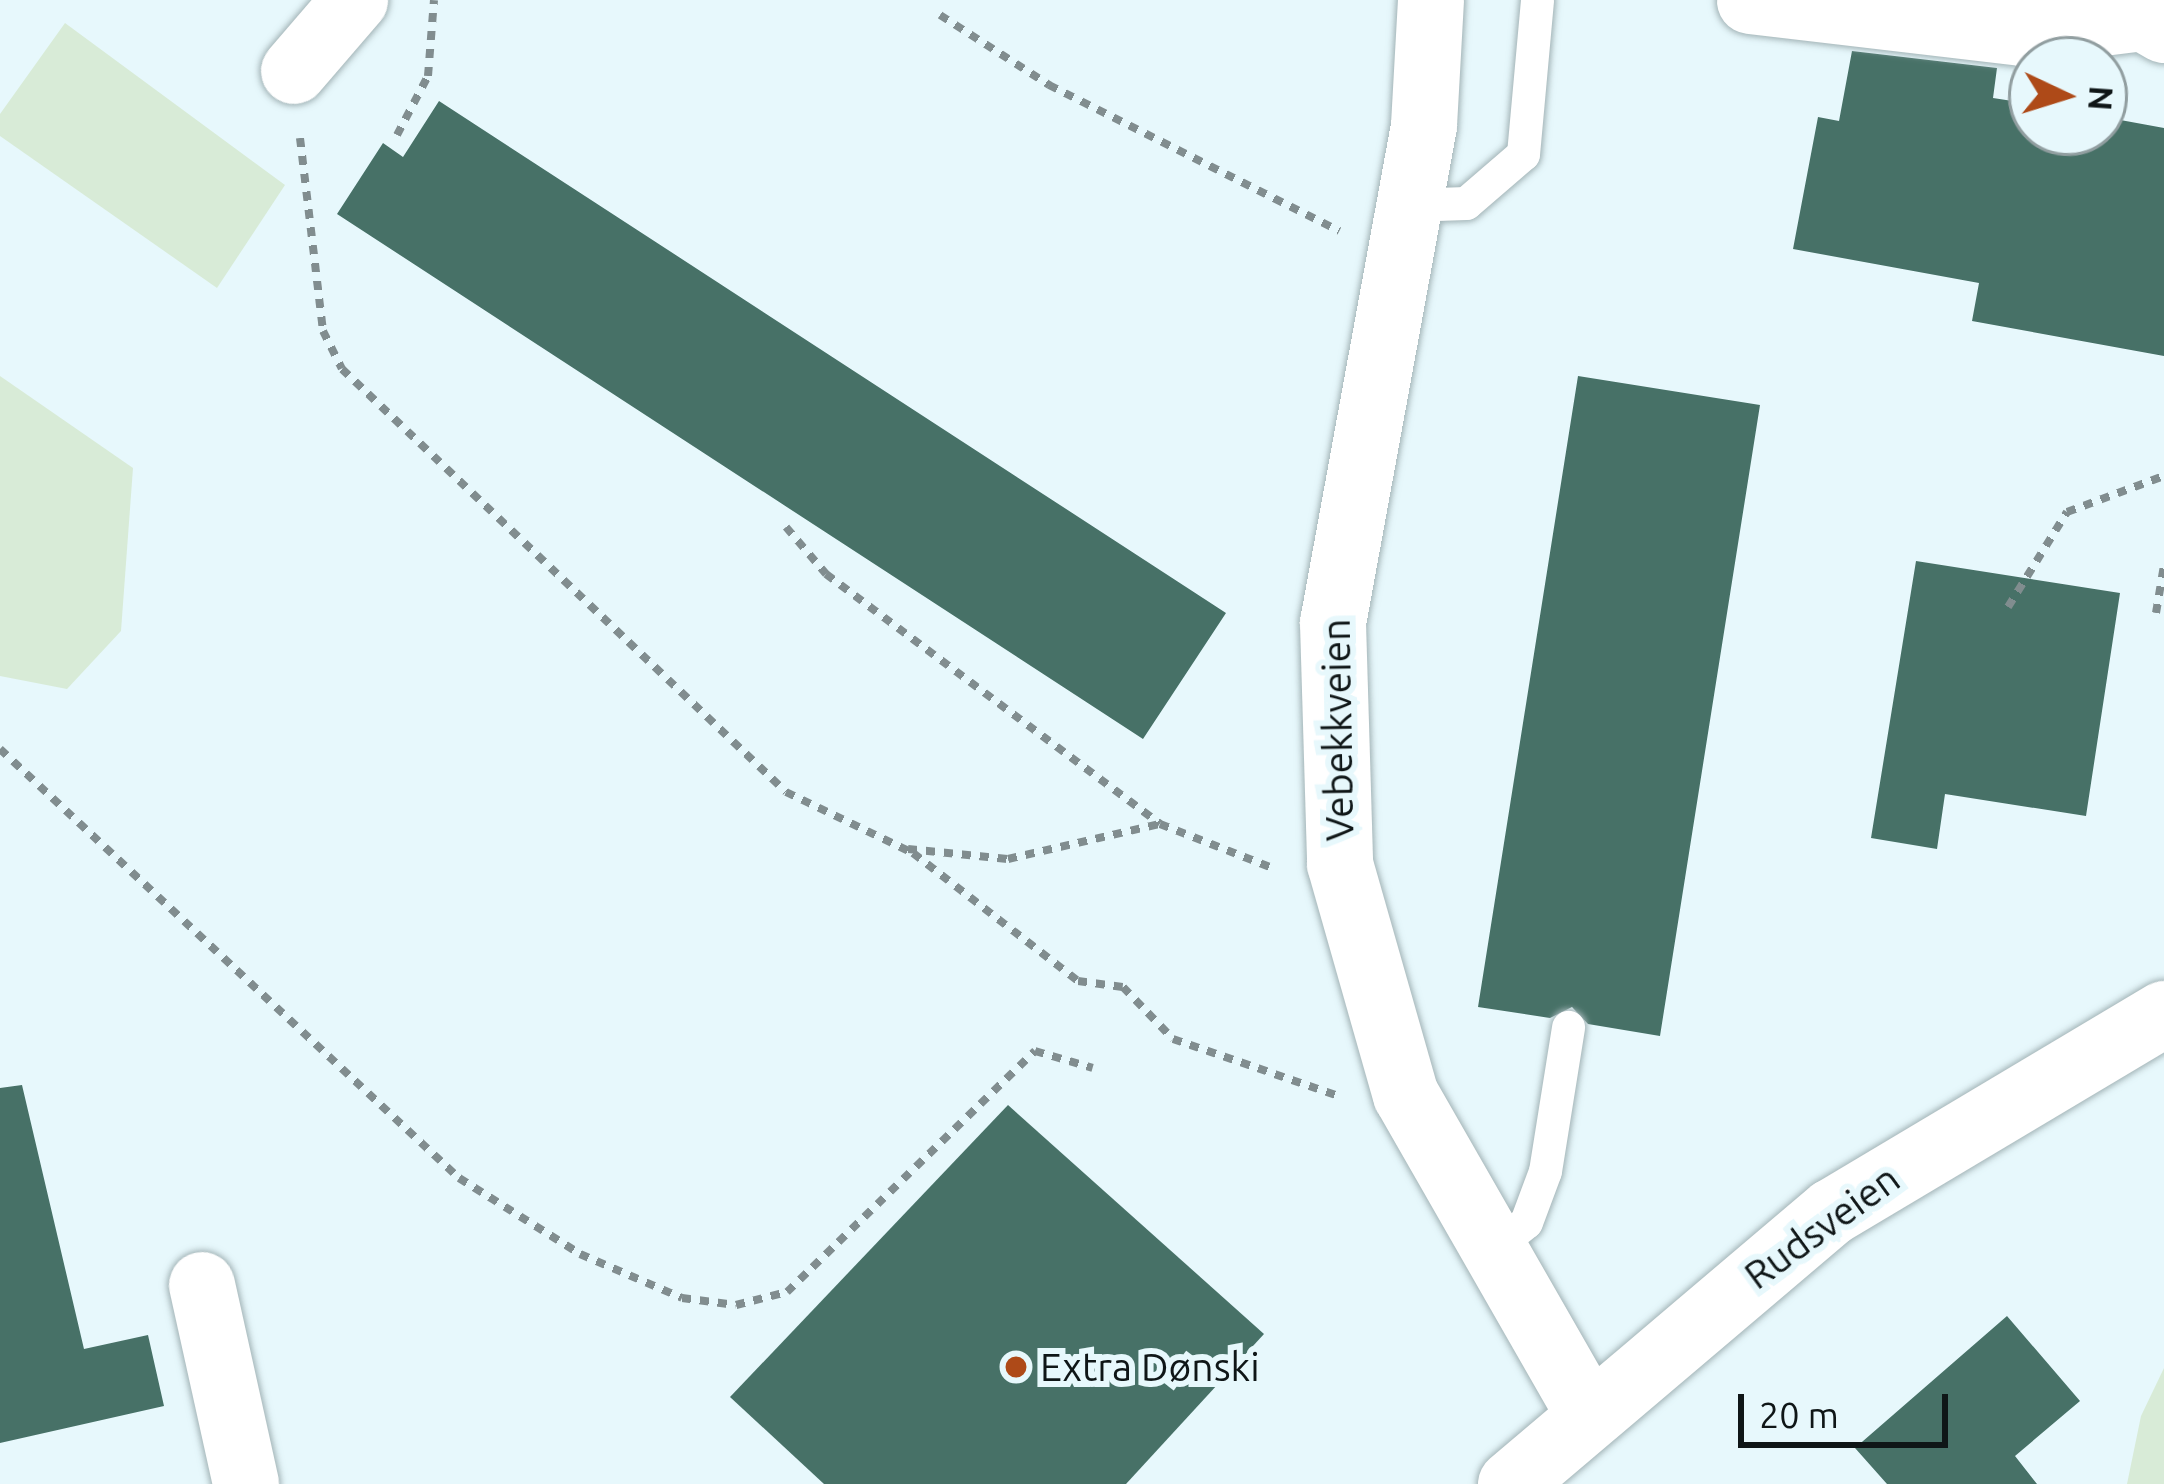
<!DOCTYPE html>
<html>
<head>
<meta charset="utf-8">
<style>
  body { margin:0 }
  #map { position:relative; width:2164px; height:1484px; overflow:hidden; background:#e7f8fc; font-family:Ubuntu,sans-serif }
  div>[style] { position:absolute }
  .green>* { inset:0; background:#d8ebd7 }
  .building>* { inset:0; background:#477167 }
  .path>* { height:8px; margin-top:-4px; transform-origin:0; background:repeating-linear-gradient(90deg,#818d8f 0 9px,transparent 0 18px) }
  .roads { filter:drop-shadow(0 0 3px #a3b4b7) drop-shadow(0 0 3px #a3b4b7) }
  .service>* { height:33px; margin:-16.5px; padding:0 16.5px; transform-origin:16.5px; border-radius:16.5px; background:#fff }
  .minor>* { height:66px; margin:-33px; padding:0 33px; transform-origin:33px; border-radius:33px; background:#fff }
  .tertiary>* { height:66px; margin:-33px; padding:0 33px; transform-origin:33px; border-radius:33px; background:#fff }
  .dots>* { width:33px; height:33px; translate:-50% -50%; box-sizing:border-box; border:6px solid #e7f8fc; border-radius:50% }
  span { translate:-50% -50%; white-space:nowrap; text-align:center; line-height:1.15; -webkit-text-stroke:12px #e7f8fc; paint-order:stroke }
  .street-label { font-size:39px; color:#0f1617 }
  .poi-label { font-size:39px; color:#0f1617 }
  .left { translate:0 -50%; text-align:left }
  .north { position:absolute; left:2008px; top:36px; width:120px; height:120px; box-sizing:border-box; background:#e7f8fc; border:3px solid #919ea0; border-radius:50%; rotate:94deg; font-size:33px; font-weight:700; line-height:48px; text-align:center; color:#0f1617 }
  .north::after { content:''; display:block; margin:auto; width:42px; height:54px; background:#ae4a18; clip-path:polygon(50% 0,100% 100%,50% 72%,0 100%) }
  .scale { position:absolute; left:1738px; top:1394px; width:210px; height:54px; box-sizing:border-box; border:6px solid #0f1617; border-top:0; padding-left:15px; font-size:36px; line-height:42px; white-space:nowrap; color:#0f1617; -webkit-text-stroke:9px #e7f8fc; paint-order:stroke }
</style>
</head>
<body>
<div id="map">
  <div class="green">
    <i style="clip-path:polygon(65px 23px,285px 185px,217px 288px,0 136px,0 114px)"></i>
    <i style="clip-path:polygon(0 376px,133px 468px,121px 631px,67px 689px,0 676px)"></i>
    <i style="clip-path:polygon(2164px 1368px,2164px 1484px,2127px 1484px,2141px 1416px)"></i>
  </div>
  <div class="building">
    <i style="clip-path:polygon(1852px 51px,1997px 68px,1993px 98px,2032px 104px,2032px 132px,2104px 132px,2104px 117px,2164px 128px,2164px 356px,1972px 321px,1979px 283px,1793px 249px,1818px 117px,1839px 121px)"></i>
    <i style="clip-path:polygon(439px 101px,1226px 613px,1143px 739px,337px 214px,383px 143px,403px 157px)"></i>
    <i style="clip-path:polygon(1578px 376px,1760px 405px,1660px 1036px,1588px 1024px,1572px 1007px,1550px 1018px,1478px 1007px)"></i>
    <i style="clip-path:polygon(1916px 561px,2120px 593px,2086px 816px,1945px 794px,1937px 849px,1871px 838px)"></i>
    <i style="clip-path:polygon(22px 1085px,84px 1349px,148px 1335px,164px 1406px,0 1443px,0 1088px)"></i>
    <i style="clip-path:polygon(1008px 1105px,1264px 1334px,1126px 1484px,824px 1484px,730px 1397px)"></i>
    <i style="clip-path:polygon(2007px 1316px,2080px 1401px,2015px 1456px,2037px 1484px,1887px 1484px,1855px 1448px)"></i>
  </div>
  <div class="path">
    <i style="left:940px;top:15px;width:130px;rotate:32.7deg"></i>
    <i style="left:1049px;top:85px;width:325px;rotate:26.7deg"></i>
    <i style="left:397px;top:135px;width:67px;rotate:-62.3deg"></i>
    <i style="left:428px;top:76px;width:76px;rotate:-85.5deg"></i>
    <i style="left:300px;top:138px;width:194px;rotate:83.2deg"></i>
    <i style="left:323px;top:331px;width:42px;rotate:63.4deg"></i>
    <i style="left:342px;top:369px;width:613px;rotate:43.61deg"></i>
    <i style="left:786px;top:792px;width:141px;rotate:25.7deg"></i>
    <i style="left:913px;top:853px;width:209px;rotate:37.8deg"></i>
    <i style="left:1078px;top:981px;width:45px;rotate:7.6deg"></i>
    <i style="left:1123px;top:987px;width:72px;rotate:46.1deg"></i>
    <i style="left:1173px;top:1039px;width:172px;rotate:19deg"></i>
    <i style="left:786px;top:527px;width:62px;rotate:49.6deg"></i>
    <i style="left:826px;top:574px;width:417px;rotate:36.8deg"></i>
    <i style="left:2008px;top:607px;width:112px;rotate:-58.2deg"></i>
    <i style="left:2067px;top:512px;width:103px;rotate:-20.4deg"></i>
    <i style="left:2156px;top:613px;width:49px;rotate:-80.5deg"></i>
    <i style="left:0;top:749px;width:628px;rotate:43.07deg"></i>
    <i style="left:459px;top:1178px;width:143px;rotate:32.1deg"></i>
    <i style="left:580px;top:1254px;width:111px;rotate:23.3deg"></i>
    <i style="left:682px;top:1298px;width:54px;rotate:7.4deg"></i>
    <i style="left:736px;top:1305px;width:53px;rotate:-14.3deg"></i>
    <i style="left:787px;top:1292px;width:346px;rotate:-44.2deg"></i>
    <i style="left:1035px;top:1051px;width:60px;rotate:16.3deg"></i>
    <i style="left:908px;top:849px;width:100px;rotate:5.7deg"></i>
    <i style="left:1008px;top:859px;width:156px;rotate:-13deg"></i>
    <i style="left:1160px;top:824px;width:118px;rotate:21.4deg"></i>
  </div>
  <div class="roads">
    <div class="service">
      <i style="left:1407px;top:205px;width:59px;rotate:-1.9deg"></i>
      <i style="left:1466px;top:203px;width:75px;rotate:-40.7deg"></i>
      <i style="left:1523px;top:154px;width:155px;rotate:-84.8deg"></i>
      <i style="left:1490px;top:1251px;width:46px;rotate:-38.9deg"></i>
      <i style="left:1526px;top:1222px;width:54px;rotate:-69.6deg"></i>
      <i style="left:1545px;top:1171px;width:146px;rotate:-80.9deg"></i>
    </div>
    <div class="minor">
      <i style="left:1431px;top:0;width:126px;rotate:93.2deg"></i>
      <i style="left:1424px;top:126px;width:505px;rotate:100.38deg"></i>
      <i style="left:1333px;top:623px;width:241px;rotate:88.3deg"></i>
      <i style="left:1340px;top:864px;width:240px;rotate:74.1deg"></i>
      <i style="left:1406px;top:1095px;width:364px;rotate:60.2deg"></i>
      <i style="left:1750px;top:1px;width:274px;rotate:6.7deg"></i>
      <i style="left:2022px;top:33px;width:122px;rotate:-7.1deg"></i>
      <i style="left:2143px;top:18px;width:24px;rotate:30deg"></i>
      <i style="left:294px;top:71px;width:94px;rotate:-49.3deg"></i>
      <i style="left:202px;top:1285px;width:204px;rotate:77.5deg"></i>
    </div>
    <div class="tertiary">
      <i style="left:1511px;top:1484px;width:421px;rotate:-40.3deg"></i>
      <i style="left:1832px;top:1212px;width:387px;rotate:-30.8deg"></i>
    </div>
  </div>
  <div class="dots">
    <i style="left:1016px;top:1367px;background:#ae4a18"></i>
  </div>
  <div class="street-label">
    <span style="left:1338px;top:730px;rotate:-91deg">Vebekkveien</span>
    <span style="left:1822px;top:1227px;rotate:-36deg">Rudsveien</span>
  </div>
  <div class="poi-label">
    <span class="left" style="left:1040px;top:1367px">Extra Dønski</span>
  </div>
  <div class="north">N</div>
  <div class="scale">20 m</div>
</div>
</body>
</html>
